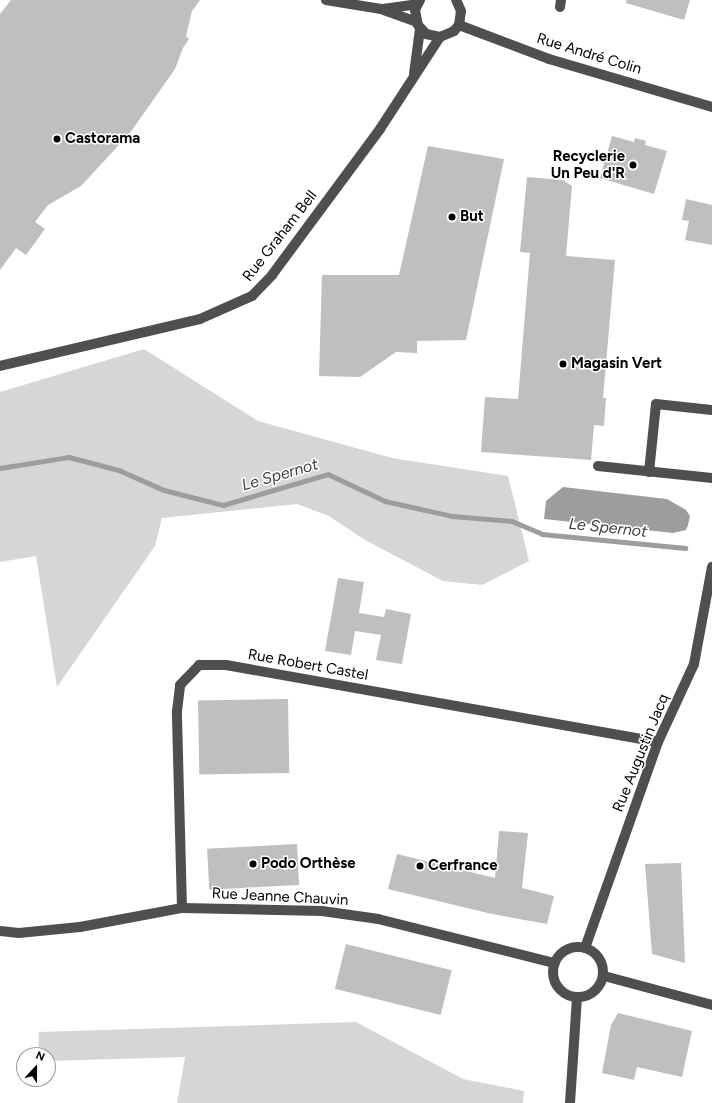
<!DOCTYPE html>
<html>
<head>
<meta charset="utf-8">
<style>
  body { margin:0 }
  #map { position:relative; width:712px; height:1103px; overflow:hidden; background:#fff; font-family:Figtree,sans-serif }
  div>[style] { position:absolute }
  .green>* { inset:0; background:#d6d6d6 }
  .water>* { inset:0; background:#9d9d9d }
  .stream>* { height:4.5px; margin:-2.25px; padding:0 2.25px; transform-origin:2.25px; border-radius:2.25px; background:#9d9d9d }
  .building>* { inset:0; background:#bfbfbf; transform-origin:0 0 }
  .minor>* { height:10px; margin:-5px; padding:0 5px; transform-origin:5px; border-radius:5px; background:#4f4f4f }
  .minor>.ring { margin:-5px; padding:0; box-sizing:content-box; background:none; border:10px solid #4f4f4f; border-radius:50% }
  .dots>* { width:11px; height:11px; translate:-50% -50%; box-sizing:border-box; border:2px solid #fff; border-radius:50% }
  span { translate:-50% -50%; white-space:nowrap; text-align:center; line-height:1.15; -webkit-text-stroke:3px #fff; paint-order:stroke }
  .street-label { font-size:15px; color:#000 }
  .poi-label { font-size:15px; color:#000; font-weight:700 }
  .left { translate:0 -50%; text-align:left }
  .right { translate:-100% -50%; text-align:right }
  .water-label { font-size:16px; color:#3e3e3e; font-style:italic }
  .north { position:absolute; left:16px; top:1047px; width:40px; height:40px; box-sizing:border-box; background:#fff; border:1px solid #999; border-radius:50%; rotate:22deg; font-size:11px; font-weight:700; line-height:16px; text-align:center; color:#000 }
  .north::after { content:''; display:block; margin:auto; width:14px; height:18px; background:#000; clip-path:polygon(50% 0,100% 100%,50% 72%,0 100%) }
</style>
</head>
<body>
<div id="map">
  <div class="green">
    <i style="clip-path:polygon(144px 349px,258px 421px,392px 458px,508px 476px,529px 561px,482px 585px,443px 581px,365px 540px,329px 516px,297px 504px,162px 518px,155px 546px,57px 687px,36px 556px,0 562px,0 392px)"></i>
    <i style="clip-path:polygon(356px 1022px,463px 1079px,524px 1091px,523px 1103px,177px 1103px,185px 1057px,48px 1061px,48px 1055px,38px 1055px,39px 1032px)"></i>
  </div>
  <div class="water">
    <i style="clip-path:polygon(563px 487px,667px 499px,686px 510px,690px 516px,688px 525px,686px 530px,673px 533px,544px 519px,546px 501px)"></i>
  </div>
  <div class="stream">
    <i style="left:0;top:468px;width:70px;rotate:-9.1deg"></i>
    <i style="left:69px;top:457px;width:52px;rotate:14.6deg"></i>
    <i style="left:119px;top:470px;width:49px;rotate:24deg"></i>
    <i style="left:164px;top:490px;width:61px;rotate:14.3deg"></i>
    <i style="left:223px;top:505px;width:109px;rotate:-16.4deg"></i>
    <i style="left:328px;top:474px;width:63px;rotate:25.3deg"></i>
    <i style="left:385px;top:501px;width:69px;rotate:12.6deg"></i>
    <i style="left:452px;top:516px;width:60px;rotate:4.8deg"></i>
    <i style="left:512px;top:521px;width:33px;rotate:23deg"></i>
    <i style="left:542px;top:534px;width:144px;rotate:5.6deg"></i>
  </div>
  <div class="building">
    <i style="clip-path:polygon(11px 0,200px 0,192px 11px,186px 36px,189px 39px,183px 48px,175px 69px,130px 133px,81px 186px,48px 205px,35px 222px,45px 229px,26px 255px,16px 248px,0 270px,0 14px)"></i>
    <i style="clip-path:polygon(626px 0,690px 0,684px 20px,626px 3px)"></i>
    <i style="clip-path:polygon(612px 136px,634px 142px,635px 138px,646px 141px,645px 145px,667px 151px,654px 194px,600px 178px)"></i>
    <i style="clip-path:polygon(428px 146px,504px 159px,466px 340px,417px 341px,417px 353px,396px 352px,360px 377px,319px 376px,322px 275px,399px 275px)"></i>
    <i style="clip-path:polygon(527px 177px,563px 180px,572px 186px,566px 256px,615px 260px,603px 398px,606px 398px,604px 426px,594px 425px,591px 460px,481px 452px,485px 397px,518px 399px,530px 253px,520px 252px)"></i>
    <i style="clip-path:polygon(686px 199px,712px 205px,712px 245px,685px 240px,689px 221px,682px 220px)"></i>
    <i style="clip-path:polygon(338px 578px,364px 582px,359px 613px,384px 617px,386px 609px,411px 614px,402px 664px,376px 660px,381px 635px,355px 631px,351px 655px,325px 651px)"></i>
    <i style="left:288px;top:699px;width:74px;height:90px;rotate:89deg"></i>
    <i style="clip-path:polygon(499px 831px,528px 833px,522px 888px,554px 896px,547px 924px,492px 914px,388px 889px,397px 854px,495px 878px)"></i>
    <i style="left:297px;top:844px;width:41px;height:90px;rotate:87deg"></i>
    <i style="clip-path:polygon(681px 863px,685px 963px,652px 954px,645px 864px)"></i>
    <i style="left:346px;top:944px;width:109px;height:46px;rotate:14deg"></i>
    <i style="clip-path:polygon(618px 1013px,692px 1031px,682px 1077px,637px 1067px,634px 1080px,602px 1073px,611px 1025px)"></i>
  </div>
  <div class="minor">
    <i style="left:326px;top:0;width:56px;rotate:9.3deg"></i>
    <i style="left:381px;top:9px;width:37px;rotate:20deg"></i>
    <i style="left:420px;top:0;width:11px;rotate:117deg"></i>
    <i style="left:415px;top:10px;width:15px;rotate:79deg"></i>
    <i style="left:418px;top:25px;width:12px;rotate:48deg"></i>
    <i style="left:426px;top:34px;width:14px;rotate:12deg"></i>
    <i style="left:440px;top:37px;width:15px;rotate:-23deg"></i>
    <i style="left:454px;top:31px;width:8px;rotate:-50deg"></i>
    <i style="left:459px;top:25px;width:14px;rotate:-82deg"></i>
    <i style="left:461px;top:11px;width:12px;rotate:-114deg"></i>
    <i style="left:560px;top:7px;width:7px;rotate:-82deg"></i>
    <i style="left:383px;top:9px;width:34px;rotate:-8deg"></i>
    <i style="left:459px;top:25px;width:96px;rotate:20.7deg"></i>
    <i style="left:549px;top:59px;width:170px;rotate:16.4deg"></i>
    <i style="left:414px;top:74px;width:45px;rotate:-82.4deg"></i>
    <i style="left:0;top:366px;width:205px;rotate:-13.2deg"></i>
    <i style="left:200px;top:319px;width:57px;rotate:-23.9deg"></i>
    <i style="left:252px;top:296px;width:29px;rotate:-46deg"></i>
    <i style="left:272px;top:275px;width:182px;rotate:-53.5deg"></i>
    <i style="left:380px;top:129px;width:110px;rotate:-56.9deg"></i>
    <i style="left:598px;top:466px;width:115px;rotate:6deg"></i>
    <i style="left:649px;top:472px;width:68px;rotate:-84.1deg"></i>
    <i style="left:656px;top:404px;width:56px;rotate:6.1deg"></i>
    <i style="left:182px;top:908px;width:197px;rotate:-91.5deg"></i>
    <i style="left:177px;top:711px;width:26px;rotate:-83deg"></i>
    <i style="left:180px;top:685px;width:28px;rotate:-46deg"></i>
    <i style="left:199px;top:665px;width:27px"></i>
    <i style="left:226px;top:665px;width:439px;rotate:10.1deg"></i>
    <i style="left:0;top:931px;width:19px;rotate:6deg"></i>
    <i style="left:19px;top:933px;width:61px;rotate:-5.6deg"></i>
    <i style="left:80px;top:927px;width:104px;rotate:-10.6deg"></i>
    <i style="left:182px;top:908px;width:140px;rotate:1.2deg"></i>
    <i style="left:322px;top:911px;width:57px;rotate:8.1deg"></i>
    <i style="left:378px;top:919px;width:182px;rotate:14deg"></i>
    <i class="ring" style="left:553px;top:947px;width:40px;height:40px"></i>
    <i style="left:585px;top:948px;width:219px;rotate:-70.5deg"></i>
    <i style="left:658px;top:742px;width:86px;rotate:-65.2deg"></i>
    <i style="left:694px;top:664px;width:99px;rotate:-79.5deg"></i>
    <i style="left:604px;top:976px;width:112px;rotate:15deg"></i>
    <i style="left:570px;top:1103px;width:106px;rotate:-86.2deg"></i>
  </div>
  <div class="dots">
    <i style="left:57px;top:139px;background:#000"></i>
    <i style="left:633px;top:165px;background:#000"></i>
    <i style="left:452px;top:217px;background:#000"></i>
    <i style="left:563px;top:364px;background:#000"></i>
    <i style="left:253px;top:864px;background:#000"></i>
    <i style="left:420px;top:866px;background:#000"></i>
  </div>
  <div class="street-label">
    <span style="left:589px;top:54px;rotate:17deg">Rue André Colin</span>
    <span style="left:280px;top:236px;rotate:-52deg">Rue Graham Bell</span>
    <span style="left:308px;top:665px;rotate:10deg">Rue Robert Castel</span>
    <span style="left:641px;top:753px;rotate:-68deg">Rue Augustin Jacq</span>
    <span style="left:280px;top:897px;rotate:3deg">Rue Jeanne Chauvin</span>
  </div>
  <div class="poi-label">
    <span class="left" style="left:65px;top:139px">Castorama</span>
    <span class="right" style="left:625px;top:165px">Recyclerie<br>Un Peu d'R</span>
    <span class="left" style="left:460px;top:217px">But</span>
    <span class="left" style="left:571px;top:364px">Magasin Vert</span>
    <span class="left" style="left:261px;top:864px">Podo Orthèse</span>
    <span class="left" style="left:428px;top:866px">Cerfrance</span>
  </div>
  <div class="water-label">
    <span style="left:280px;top:475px;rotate:-16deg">Le Spernot</span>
    <span style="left:608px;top:528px;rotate:6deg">Le Spernot</span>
  </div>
  <div class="north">N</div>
</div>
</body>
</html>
